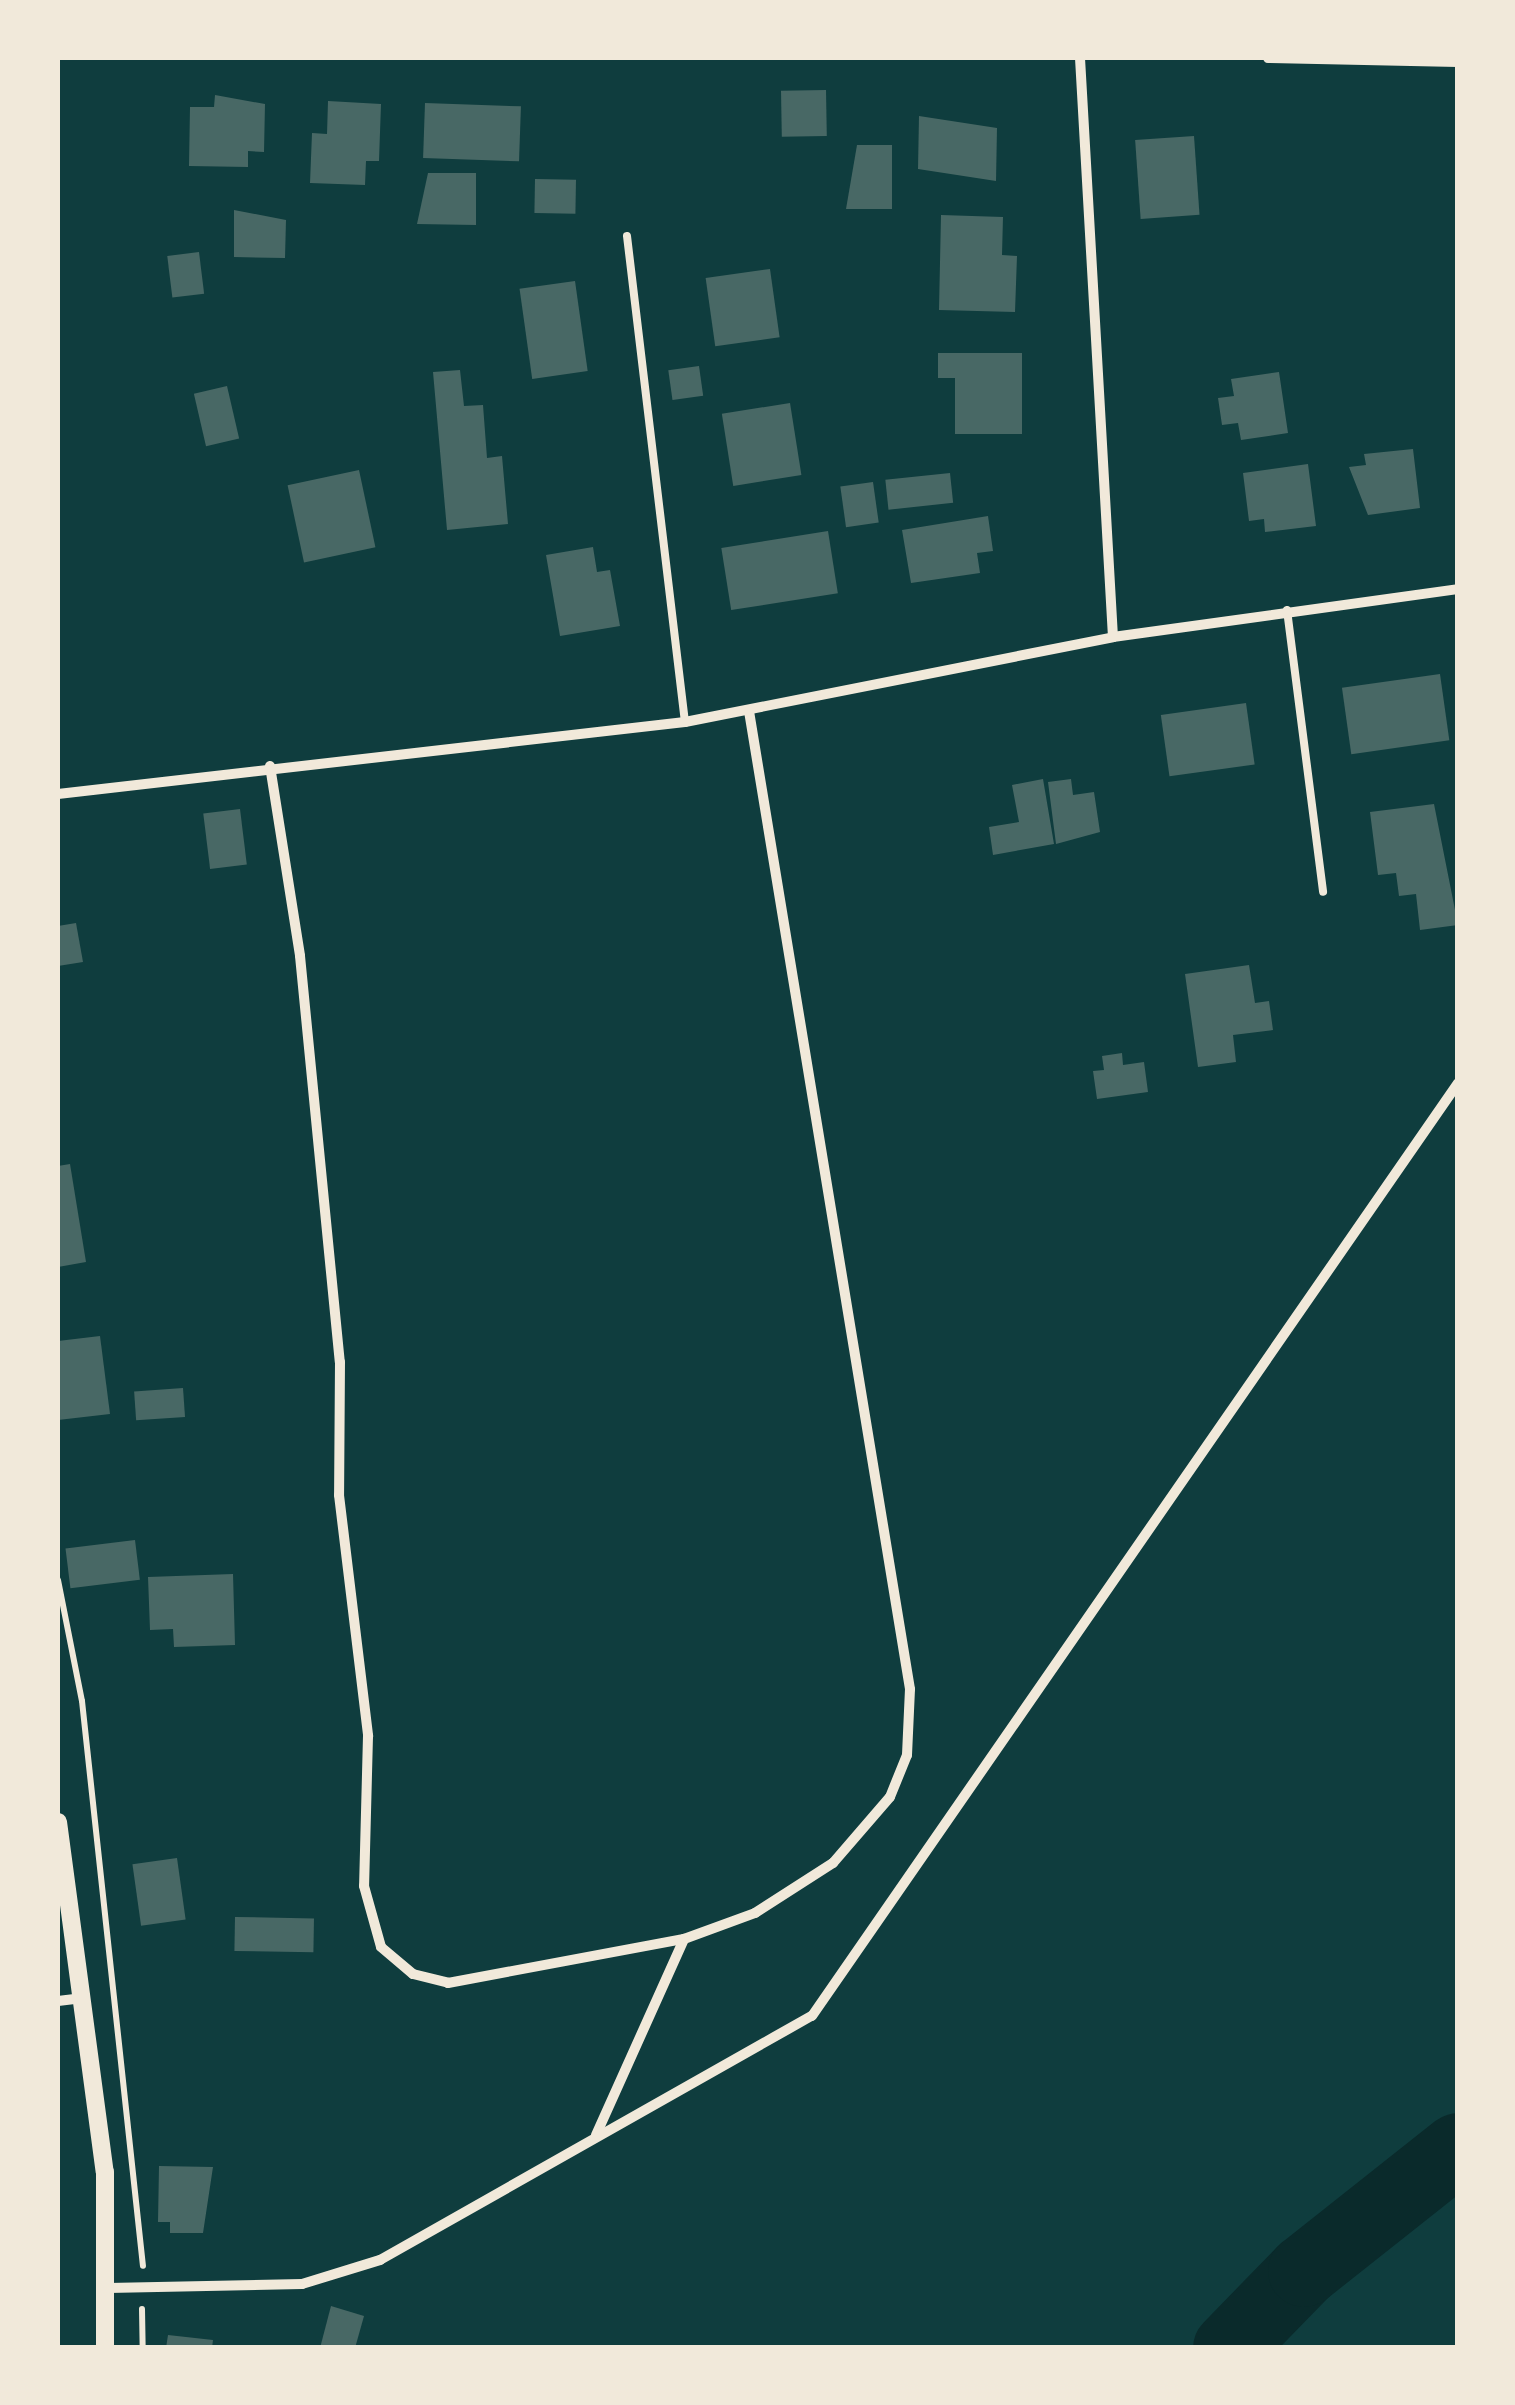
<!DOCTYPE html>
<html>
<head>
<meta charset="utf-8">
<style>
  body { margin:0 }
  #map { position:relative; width:1515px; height:2405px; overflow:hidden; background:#0f3d3e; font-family:Mulish,sans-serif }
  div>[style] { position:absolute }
  .river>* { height:72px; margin:-36px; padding:0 36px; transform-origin:36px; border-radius:36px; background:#0a2a2b }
  .building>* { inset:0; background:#486865; transform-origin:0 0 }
  .path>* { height:6px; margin:-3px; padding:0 3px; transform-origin:3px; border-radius:3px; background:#f1e9da }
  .service>* { height:8px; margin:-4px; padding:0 4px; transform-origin:4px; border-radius:4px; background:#f1e9da }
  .minor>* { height:10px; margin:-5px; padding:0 5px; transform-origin:5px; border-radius:5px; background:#f1e9da }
  .tertiary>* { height:18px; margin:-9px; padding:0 9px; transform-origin:9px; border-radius:9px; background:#f1e9da }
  span { translate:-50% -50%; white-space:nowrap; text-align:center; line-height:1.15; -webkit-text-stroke:8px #f1e9da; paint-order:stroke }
  .frame { position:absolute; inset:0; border:60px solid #f1e9da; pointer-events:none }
</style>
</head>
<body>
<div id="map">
  <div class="river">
    <i style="left:1229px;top:2348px;width:107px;rotate:-45.8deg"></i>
    <i style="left:1304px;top:2271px;width:196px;rotate:-38.4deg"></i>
  </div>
  <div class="building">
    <i style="left:826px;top:90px;width:46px;height:45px;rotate:89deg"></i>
    <i style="clip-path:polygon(215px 95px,265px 104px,264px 152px,248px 151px,248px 167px,189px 166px,190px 107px,214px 107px)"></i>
    <i style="clip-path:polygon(328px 101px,381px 104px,379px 161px,366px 161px,365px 185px,310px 183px,312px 133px,327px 134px)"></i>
    <i style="left:425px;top:103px;width:96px;height:55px;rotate:2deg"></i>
    <i style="clip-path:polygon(919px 116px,997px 128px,996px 181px,918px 169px)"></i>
    <i style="left:1194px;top:136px;width:79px;height:59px;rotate:86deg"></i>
    <i style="clip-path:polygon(857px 145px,892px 145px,892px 209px,846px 209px)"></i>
    <i style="clip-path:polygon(428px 173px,476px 173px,476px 225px,417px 224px)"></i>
    <i style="left:535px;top:179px;width:41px;height:34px;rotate:1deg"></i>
    <i style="clip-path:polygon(234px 210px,286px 220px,285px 258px,234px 257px)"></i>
    <i style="clip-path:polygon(941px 215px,1003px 217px,1002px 255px,1017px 256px,1015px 312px,939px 310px)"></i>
    <i style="left:199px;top:252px;width:42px;height:32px;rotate:83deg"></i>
    <i style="left:770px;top:269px;width:69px;height:65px;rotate:82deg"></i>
    <i style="left:575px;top:281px;width:91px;height:56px;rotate:82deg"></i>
    <i style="clip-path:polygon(938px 353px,1022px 353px,1022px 434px,955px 434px,955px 378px,938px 378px)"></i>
    <i style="left:699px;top:366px;width:30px;height:31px;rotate:82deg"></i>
    <i style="clip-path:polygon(460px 370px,464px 406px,483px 405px,487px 458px,502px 456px,508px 524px,447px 530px,433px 372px)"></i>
    <i style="clip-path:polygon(1279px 372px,1288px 433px,1241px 440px,1238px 423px,1222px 425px,1218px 398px,1234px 396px,1231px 379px)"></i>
    <i style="left:227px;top:386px;width:54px;height:34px;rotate:77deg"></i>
    <i style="left:790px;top:403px;width:73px;height:69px;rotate:81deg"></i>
    <i style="clip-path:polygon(1413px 449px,1420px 508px,1368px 515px,1349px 467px,1366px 465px,1364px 454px)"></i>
    <i style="clip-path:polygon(1308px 464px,1316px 526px,1265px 532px,1264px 519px,1249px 521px,1243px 473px)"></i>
    <i style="left:359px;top:470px;width:79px;height:73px;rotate:78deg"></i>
    <i style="left:950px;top:473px;width:30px;height:65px;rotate:84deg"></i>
    <i style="left:873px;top:482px;width:41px;height:33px;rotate:82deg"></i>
    <i style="clip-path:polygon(988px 516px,993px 551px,977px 553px,980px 573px,911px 583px,902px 530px)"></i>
    <i style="left:828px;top:531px;width:63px;height:108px;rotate:81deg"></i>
    <i style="clip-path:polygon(593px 547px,597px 572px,610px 570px,620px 626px,560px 636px,546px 555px)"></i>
    <i style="left:1440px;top:674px;width:67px;height:99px;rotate:82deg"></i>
    <i style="left:1246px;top:703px;width:62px;height:86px;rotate:82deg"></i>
    <i style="clip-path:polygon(1043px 779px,1054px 844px,993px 855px,989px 827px,1019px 822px,1012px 785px)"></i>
    <i style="clip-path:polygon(1071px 779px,1073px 795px,1094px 792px,1100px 832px,1056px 844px,1048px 782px)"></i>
    <i style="clip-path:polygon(1434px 804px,1458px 925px,1420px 930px,1416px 894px,1399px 896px,1396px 873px,1378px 875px,1370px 812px)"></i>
    <i style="left:240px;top:809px;width:56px;height:37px;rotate:83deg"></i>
    <i style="clip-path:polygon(76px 923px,83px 962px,58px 966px,58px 926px)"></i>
    <i style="clip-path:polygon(1249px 965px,1255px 1003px,1269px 1001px,1273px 1030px,1233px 1035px,1236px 1062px,1198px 1067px,1185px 974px)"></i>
    <i style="clip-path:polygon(1122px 1053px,1123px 1065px,1144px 1062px,1148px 1092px,1097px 1099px,1093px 1071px,1104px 1070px,1102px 1056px)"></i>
    <i style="clip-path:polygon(70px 1164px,86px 1262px,58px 1267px,58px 1166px)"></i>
    <i style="clip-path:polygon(100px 1336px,110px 1414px,58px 1420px,58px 1341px)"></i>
    <i style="left:183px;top:1388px;width:29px;height:49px;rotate:86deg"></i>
    <i style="left:135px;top:1540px;width:40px;height:70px;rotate:83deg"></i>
    <i style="clip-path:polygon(233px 1574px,235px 1645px,174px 1647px,173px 1629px,150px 1630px,148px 1577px)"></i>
    <i style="left:177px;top:1858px;width:62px;height:45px;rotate:82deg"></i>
    <i style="left:235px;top:1917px;width:79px;height:34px;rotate:1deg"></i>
    <i style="clip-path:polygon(159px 2166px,213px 2167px,203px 2233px,170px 2233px,170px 2222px,158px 2222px)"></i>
    <i style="clip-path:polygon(331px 2306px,364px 2316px,355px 2348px,320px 2348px)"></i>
    <i style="clip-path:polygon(168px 2335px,213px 2340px,212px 2348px,166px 2348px)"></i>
  </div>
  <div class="path">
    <i style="left:58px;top:1580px;width:123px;rotate:78.8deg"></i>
    <i style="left:82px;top:1701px;width:568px;rotate:83.84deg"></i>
    <i style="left:142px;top:2309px;width:39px;rotate:89deg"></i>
  </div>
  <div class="service">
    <i style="left:627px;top:236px;width:489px;rotate:83.2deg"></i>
    <i style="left:1287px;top:610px;width:284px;rotate:82.7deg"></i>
  </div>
  <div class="minor">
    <i style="left:1080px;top:58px;width:580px;rotate:86.74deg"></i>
    <i style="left:1268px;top:58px;width:190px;rotate:1.2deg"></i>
    <i style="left:270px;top:766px;width:192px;rotate:81deg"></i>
    <i style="left:300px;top:956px;width:408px;rotate:84.4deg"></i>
    <i style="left:340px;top:1362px;width:133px;rotate:90.4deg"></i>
    <i style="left:339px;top:1495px;width:243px;rotate:83.1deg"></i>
    <i style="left:368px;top:1736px;width:150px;rotate:91.5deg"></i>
    <i style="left:364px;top:1886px;width:63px;rotate:74.4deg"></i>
    <i style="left:381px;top:1947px;width:42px;rotate:40.2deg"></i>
    <i style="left:413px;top:1974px;width:36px;rotate:14deg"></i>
    <i style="left:448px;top:1983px;width:240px;rotate:-10.6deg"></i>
    <i style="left:58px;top:794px;width:631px;rotate:-6.55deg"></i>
    <i style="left:685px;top:722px;width:436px;rotate:-11.2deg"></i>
    <i style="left:1113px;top:637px;width:348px;rotate:-7.9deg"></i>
    <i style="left:58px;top:2001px;width:25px;rotate:-7deg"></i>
    <i style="left:596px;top:2135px;width:215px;rotate:-65.8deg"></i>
    <i style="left:684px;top:1939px;width:76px;rotate:-20.1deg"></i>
    <i style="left:755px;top:1913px;width:93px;rotate:-32.7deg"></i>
    <i style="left:833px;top:1863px;width:87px;rotate:-49.2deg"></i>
    <i style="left:890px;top:1797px;width:45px;rotate:-68deg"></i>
    <i style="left:907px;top:1755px;width:66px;rotate:-87.4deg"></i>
    <i style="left:910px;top:1689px;width:991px;rotate:-99.35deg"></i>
    <i style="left:108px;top:2288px;width:194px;rotate:-1.2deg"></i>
    <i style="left:302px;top:2284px;width:82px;rotate:-17.1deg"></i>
    <i style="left:380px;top:2260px;width:496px;rotate:-29.5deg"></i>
    <i style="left:812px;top:2016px;width:1135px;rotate:-55.3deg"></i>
  </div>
  <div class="tertiary">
    <i style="left:58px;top:1822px;width:353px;rotate:82.4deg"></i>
    <i style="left:105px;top:2172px;width:176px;rotate:90deg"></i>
  </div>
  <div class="frame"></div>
</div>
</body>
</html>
